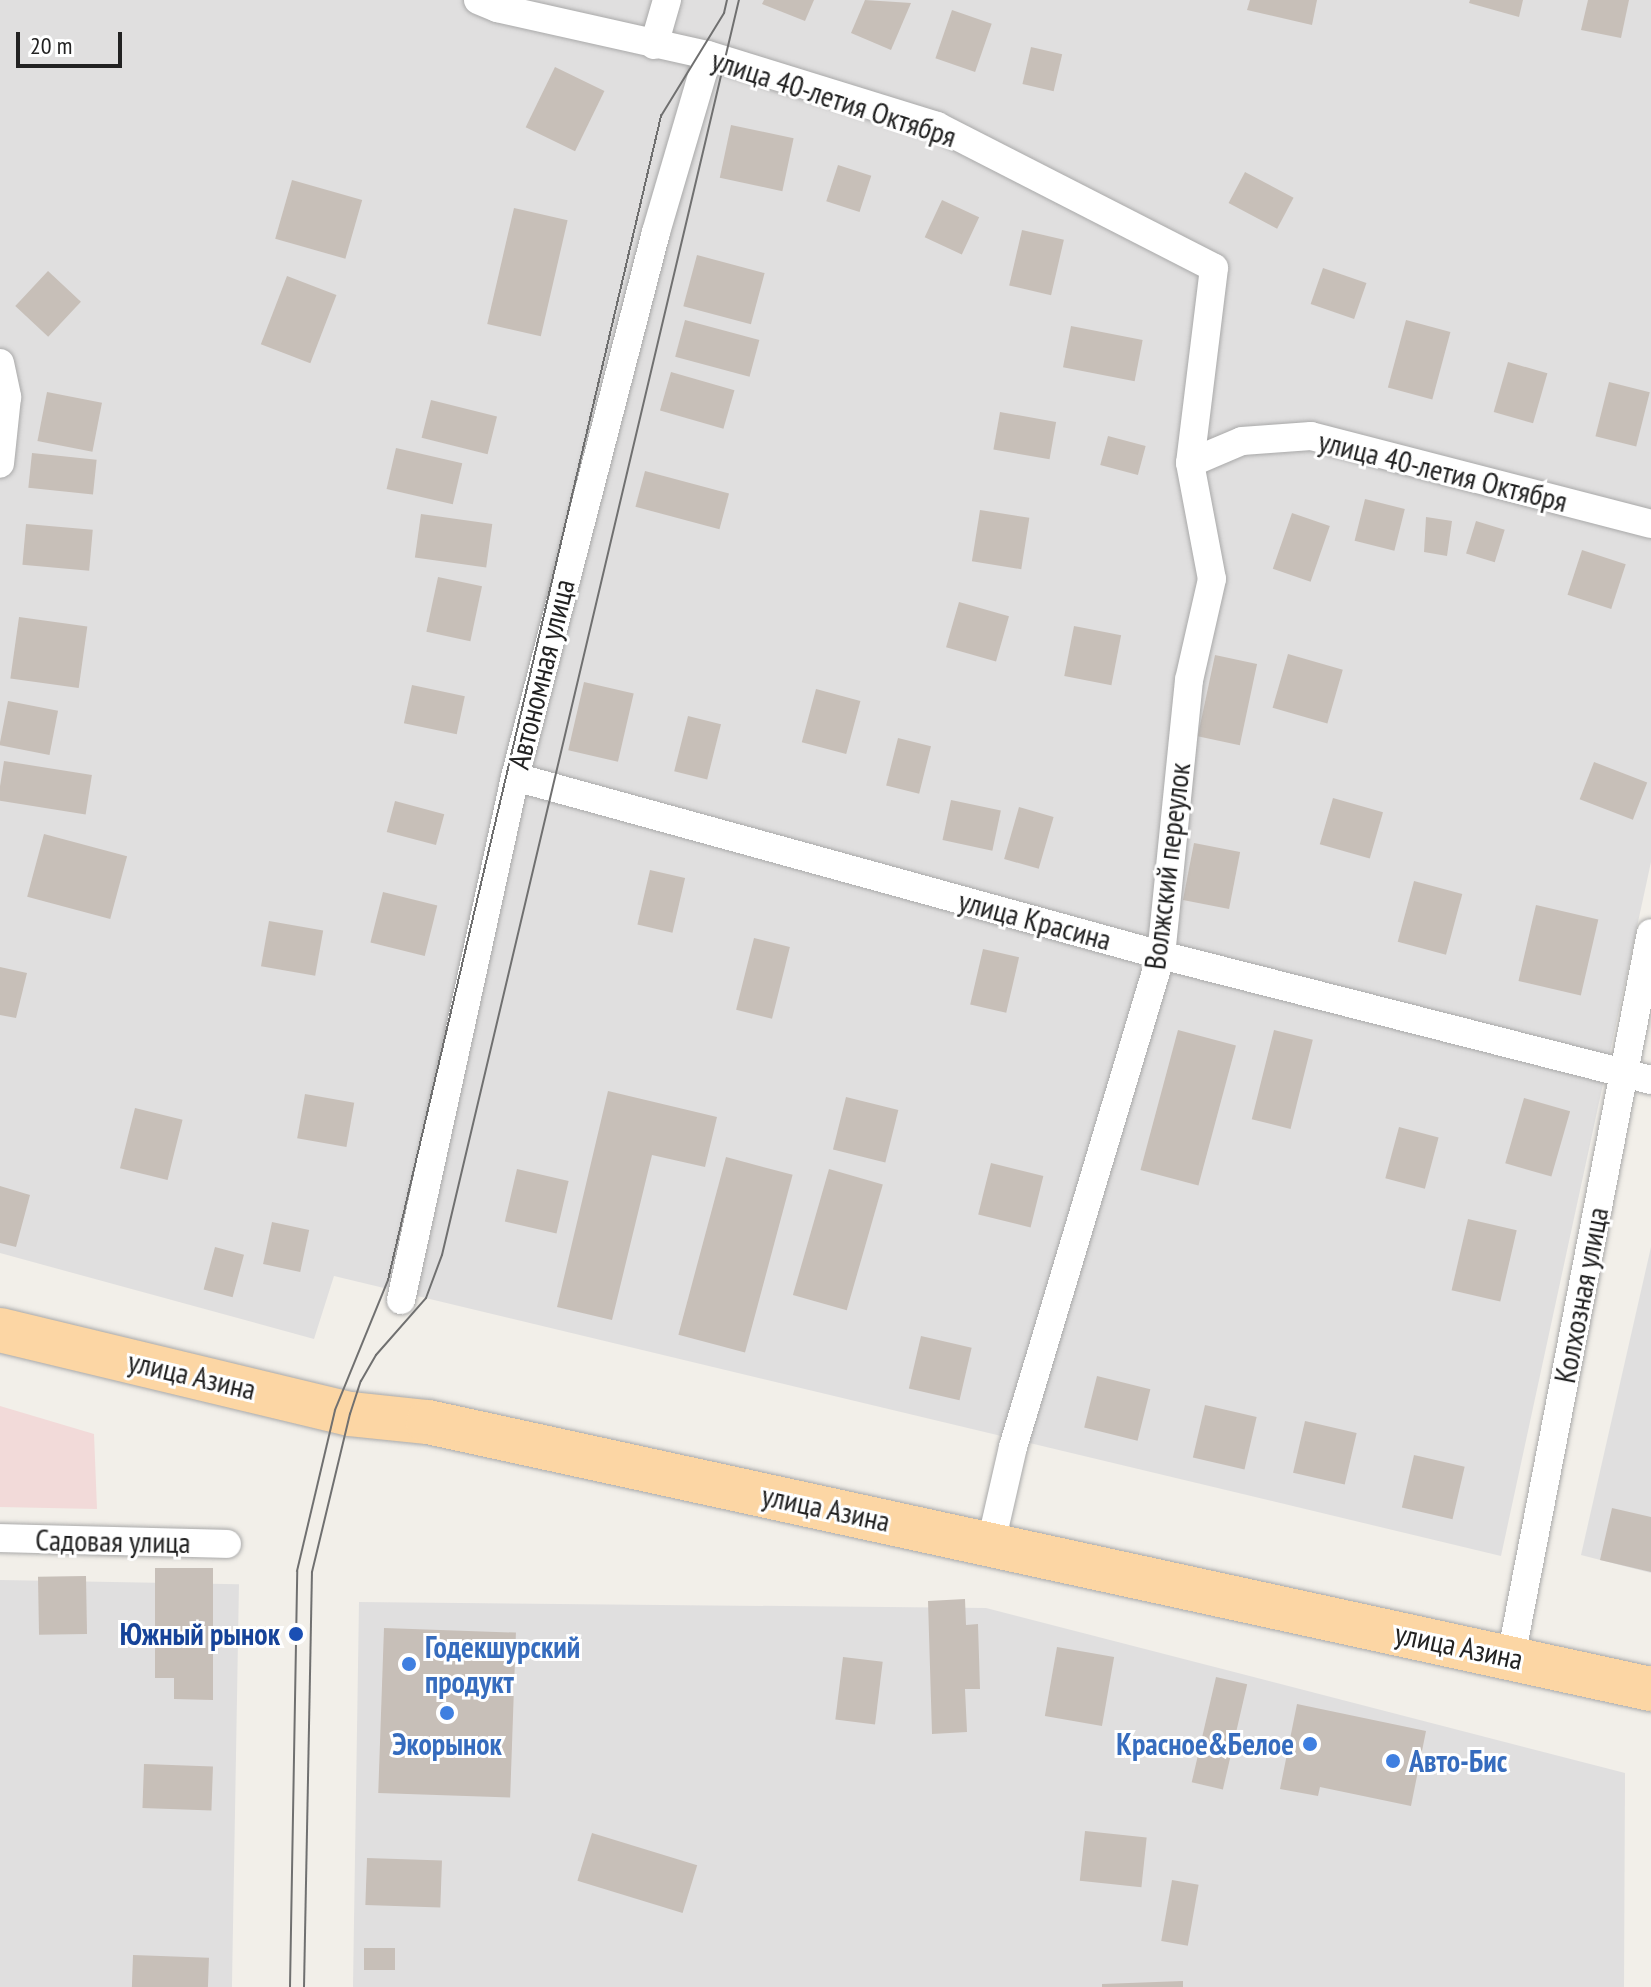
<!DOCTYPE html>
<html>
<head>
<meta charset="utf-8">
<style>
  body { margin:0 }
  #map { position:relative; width:1651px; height:1987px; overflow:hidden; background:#f2efe9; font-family:"PT Sans Narrow",sans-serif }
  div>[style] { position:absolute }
  .residential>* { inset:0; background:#e0dfdf; transform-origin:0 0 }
  .commercial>* { inset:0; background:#f2dad9 }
  .building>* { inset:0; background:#c7bfb8; transform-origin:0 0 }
  .roads { filter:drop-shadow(0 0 2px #a9a9a9) drop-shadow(0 0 2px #a9a9a9) }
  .street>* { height:28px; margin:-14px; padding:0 14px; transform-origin:14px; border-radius:14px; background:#fff }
  .primary>* { height:44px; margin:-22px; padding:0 22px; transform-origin:22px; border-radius:22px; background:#fcd6a4 }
  .tram>* { height:2px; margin:-1px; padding:0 1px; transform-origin:1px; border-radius:1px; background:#707070 }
  .dots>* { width:22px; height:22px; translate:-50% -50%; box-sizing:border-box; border:4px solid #fff; border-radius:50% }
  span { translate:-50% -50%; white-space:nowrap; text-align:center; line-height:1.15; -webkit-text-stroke:6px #fff; paint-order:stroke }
  .street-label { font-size:30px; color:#222 }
  .transit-label { font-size:30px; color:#164399; font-weight:700 }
  .right { translate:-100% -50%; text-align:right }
  .shop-label { font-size:30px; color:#366cbe; font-weight:700 }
  .left { translate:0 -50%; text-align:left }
  .scale { position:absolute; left:16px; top:32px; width:106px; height:36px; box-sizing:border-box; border:4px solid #222; border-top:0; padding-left:10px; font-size:24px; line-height:28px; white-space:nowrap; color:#222; -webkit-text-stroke:6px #fff; paint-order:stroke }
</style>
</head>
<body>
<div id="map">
  <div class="residential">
    <i style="clip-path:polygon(0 0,1651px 0,1651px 862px,1501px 1556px,334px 1276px,314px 1339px,0 1253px)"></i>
    <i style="clip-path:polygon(1651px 1247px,1651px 1573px,1581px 1555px)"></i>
    <i style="left:0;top:1580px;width:239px;height:407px;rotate:1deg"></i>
    <i style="clip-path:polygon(359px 1602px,986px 1608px,1625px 1773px,1624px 1987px,353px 1987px)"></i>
  </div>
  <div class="commercial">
    <i style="clip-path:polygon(0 1406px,94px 1434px,97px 1509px,0 1507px)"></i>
  </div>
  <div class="building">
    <i style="clip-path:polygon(764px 0,814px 0,805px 21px,762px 4px)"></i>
    <i style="clip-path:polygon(865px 0,911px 3px,891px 50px,851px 33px)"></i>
    <i style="clip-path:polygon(1250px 0,1317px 0,1312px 25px,1247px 10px)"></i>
    <i style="clip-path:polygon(1470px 0,1523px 0,1519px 17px,1469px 3px)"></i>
    <i style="clip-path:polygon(1588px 0,1629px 0,1621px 38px,1581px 30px)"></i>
    <i style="left:952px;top:10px;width:42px;height:51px;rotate:19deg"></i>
    <i style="left:1031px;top:47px;width:32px;height:38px;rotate:13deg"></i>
    <i style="left:555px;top:67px;width:55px;height:67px;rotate:26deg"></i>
    <i style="left:731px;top:125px;width:64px;height:54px;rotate:12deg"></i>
    <i style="left:838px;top:165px;width:35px;height:38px;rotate:18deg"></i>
    <i style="left:1245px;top:172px;width:55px;height:35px;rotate:28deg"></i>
    <i style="left:292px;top:180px;width:73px;height:61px;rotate:16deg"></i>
    <i style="left:942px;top:200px;width:41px;height:41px;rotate:25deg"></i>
    <i style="left:514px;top:208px;width:55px;height:119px;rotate:13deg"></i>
    <i style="left:1022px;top:230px;width:43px;height:57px;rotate:13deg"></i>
    <i style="left:697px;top:255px;width:70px;height:53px;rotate:15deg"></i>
    <i style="left:1323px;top:268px;width:46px;height:38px;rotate:19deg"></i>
    <i style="left:48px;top:271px;width:45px;height:48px;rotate:43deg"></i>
    <i style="left:287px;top:276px;width:53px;height:73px;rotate:21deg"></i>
    <i style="left:685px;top:320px;width:77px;height:38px;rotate:15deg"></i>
    <i style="left:1406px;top:320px;width:46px;height:70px;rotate:15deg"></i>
    <i style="left:1071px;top:326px;width:73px;height:42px;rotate:11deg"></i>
    <i style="left:1508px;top:362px;width:41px;height:52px;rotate:16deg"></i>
    <i style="left:671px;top:372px;width:66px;height:40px;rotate:16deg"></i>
    <i style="left:1609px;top:382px;width:42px;height:56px;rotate:14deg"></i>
    <i style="left:47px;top:392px;width:56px;height:50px;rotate:11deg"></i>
    <i style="left:431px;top:400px;width:68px;height:39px;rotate:14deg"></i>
    <i style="left:1000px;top:412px;width:57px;height:38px;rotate:10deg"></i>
    <i style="left:1108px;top:436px;width:39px;height:30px;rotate:15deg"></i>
    <i style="left:396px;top:448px;width:68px;height:42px;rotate:13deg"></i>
    <i style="left:32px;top:453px;width:65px;height:35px;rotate:6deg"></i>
    <i style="left:645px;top:471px;width:87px;height:37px;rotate:15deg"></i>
    <i style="left:1365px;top:499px;width:41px;height:43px;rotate:14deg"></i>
    <i style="left:980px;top:510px;width:50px;height:52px;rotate:9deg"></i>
    <i style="left:1292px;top:513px;width:40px;height:59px;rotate:19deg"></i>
    <i style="left:421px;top:514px;width:72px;height:44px;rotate:8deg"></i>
    <i style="clip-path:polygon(1426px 517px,1452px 521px,1447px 556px,1424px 552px)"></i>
    <i style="left:1476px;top:521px;width:30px;height:34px;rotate:17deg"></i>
    <i style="left:26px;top:524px;width:67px;height:41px;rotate:5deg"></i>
    <i style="left:1582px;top:550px;width:46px;height:47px;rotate:18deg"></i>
    <i style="left:438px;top:577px;width:45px;height:56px;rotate:12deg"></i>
    <i style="left:959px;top:602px;width:52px;height:47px;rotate:16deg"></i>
    <i style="left:19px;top:617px;width:69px;height:62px;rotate:8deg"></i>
    <i style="left:1074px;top:626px;width:48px;height:51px;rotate:11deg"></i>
    <i style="left:1288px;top:654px;width:57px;height:56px;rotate:16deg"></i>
    <i style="left:1215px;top:655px;width:43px;height:83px;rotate:12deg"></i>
    <i style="left:584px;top:682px;width:51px;height:70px;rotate:13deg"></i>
    <i style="left:412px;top:685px;width:54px;height:39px;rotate:12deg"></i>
    <i style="left:816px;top:689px;width:46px;height:55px;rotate:15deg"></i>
    <i style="left:8px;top:701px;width:51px;height:45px;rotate:11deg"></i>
    <i style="left:688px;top:716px;width:34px;height:57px;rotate:14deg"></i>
    <i style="left:898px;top:738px;width:34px;height:49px;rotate:14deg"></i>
    <i style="left:4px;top:761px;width:89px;height:40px;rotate:9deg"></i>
    <i style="left:1594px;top:762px;width:57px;height:40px;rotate:21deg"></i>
    <i style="left:1333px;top:798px;width:52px;height:48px;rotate:16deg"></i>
    <i style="left:951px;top:800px;width:51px;height:41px;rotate:12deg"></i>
    <i style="left:395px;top:801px;width:51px;height:32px;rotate:15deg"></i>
    <i style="left:1019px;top:807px;width:36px;height:54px;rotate:16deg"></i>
    <i style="left:44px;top:834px;width:86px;height:65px;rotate:15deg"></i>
    <i style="left:1194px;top:843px;width:47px;height:58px;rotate:11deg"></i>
    <i style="left:650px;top:870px;width:36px;height:56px;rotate:13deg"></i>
    <i style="left:1414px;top:881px;width:50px;height:63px;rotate:15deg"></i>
    <i style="left:383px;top:892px;width:56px;height:52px;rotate:14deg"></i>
    <i style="left:1536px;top:905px;width:64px;height:78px;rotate:13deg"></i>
    <i style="left:269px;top:921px;width:55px;height:46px;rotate:10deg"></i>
    <i style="left:754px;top:938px;width:37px;height:74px;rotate:14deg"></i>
    <i style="left:983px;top:949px;width:37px;height:57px;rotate:13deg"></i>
    <i style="clip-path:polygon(0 967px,27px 973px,16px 1018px,0 1015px)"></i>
    <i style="left:1178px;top:1030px;width:60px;height:145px;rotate:15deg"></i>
    <i style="left:1274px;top:1030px;width:40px;height:92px;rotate:14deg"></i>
    <i style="clip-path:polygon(608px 1091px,717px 1117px,705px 1167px,652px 1155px,612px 1320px,557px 1307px)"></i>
    <i style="left:305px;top:1094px;width:50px;height:45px;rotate:10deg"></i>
    <i style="left:846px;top:1097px;width:54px;height:54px;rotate:14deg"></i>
    <i style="left:1524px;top:1098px;width:48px;height:68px;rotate:16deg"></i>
    <i style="left:135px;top:1108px;width:49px;height:62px;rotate:14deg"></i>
    <i style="left:1399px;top:1127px;width:41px;height:53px;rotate:15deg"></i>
    <i style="left:726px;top:1157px;width:69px;height:184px;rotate:15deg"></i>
    <i style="left:991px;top:1163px;width:54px;height:53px;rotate:14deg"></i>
    <i style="left:517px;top:1169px;width:53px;height:54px;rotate:13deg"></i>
    <i style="left:829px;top:1169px;width:56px;height:131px;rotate:16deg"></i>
    <i style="clip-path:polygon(0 1186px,30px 1195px,16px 1247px,0 1243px)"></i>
    <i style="left:1468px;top:1219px;width:50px;height:73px;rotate:13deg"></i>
    <i style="left:272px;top:1222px;width:38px;height:43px;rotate:12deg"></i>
    <i style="left:215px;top:1247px;width:30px;height:44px;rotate:15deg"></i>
    <i style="left:921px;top:1336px;width:52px;height:54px;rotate:13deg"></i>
    <i style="left:1097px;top:1376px;width:55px;height:53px;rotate:14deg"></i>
    <i style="left:1205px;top:1405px;width:53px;height:54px;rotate:13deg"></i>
    <i style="left:1305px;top:1421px;width:53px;height:53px;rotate:13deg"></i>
    <i style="left:1414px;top:1455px;width:52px;height:54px;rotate:13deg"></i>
    <i style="clip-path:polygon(1612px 1508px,1651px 1517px,1651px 1572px,1600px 1560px)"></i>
    <i style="clip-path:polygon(155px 1568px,213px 1568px,213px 1700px,174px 1699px,174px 1678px,155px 1678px)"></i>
    <i style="left:86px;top:1576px;width:58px;height:48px;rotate:89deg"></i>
    <i style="clip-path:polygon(965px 1599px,966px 1625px,978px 1624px,980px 1689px,965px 1689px,967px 1732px,932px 1734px,928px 1601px)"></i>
    <i style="left:384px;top:1628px;width:132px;height:165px;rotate:2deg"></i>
    <i style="left:1057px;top:1647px;width:58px;height:70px;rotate:10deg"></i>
    <i style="left:843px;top:1657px;width:40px;height:63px;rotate:7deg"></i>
    <i style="left:1216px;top:1677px;width:32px;height:108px;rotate:13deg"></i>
    <i style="clip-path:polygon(1297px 1704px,1426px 1731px,1411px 1806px,1320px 1787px,1318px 1796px,1280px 1789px)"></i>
    <i style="left:144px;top:1764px;width:69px;height:44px;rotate:2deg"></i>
    <i style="left:1085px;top:1831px;width:62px;height:50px;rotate:6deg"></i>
    <i style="left:592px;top:1833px;width:110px;height:50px;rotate:17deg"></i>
    <i style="left:367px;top:1858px;width:75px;height:47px;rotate:2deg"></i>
    <i style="left:1172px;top:1880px;width:27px;height:62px;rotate:10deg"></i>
    <i style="left:364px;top:1948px;width:31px;height:22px"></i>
    <i style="left:133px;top:1955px;width:76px;height:32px;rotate:2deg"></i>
    <i style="clip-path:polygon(1183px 1981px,1183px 1987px,1102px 1987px,1102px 1984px)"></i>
  </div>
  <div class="roads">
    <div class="street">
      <i style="left:478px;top:0;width:21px;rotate:23deg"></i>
      <i style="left:497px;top:8px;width:216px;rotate:12.6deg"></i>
      <i style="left:708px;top:55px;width:240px;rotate:17.2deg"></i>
      <i style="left:937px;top:126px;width:311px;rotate:27.1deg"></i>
      <i style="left:1214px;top:268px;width:196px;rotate:97deg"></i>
      <i style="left:1190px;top:463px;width:118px;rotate:79.3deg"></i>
      <i style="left:1212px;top:579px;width:104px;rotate:102.8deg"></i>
      <i style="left:1189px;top:680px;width:276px;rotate:95.8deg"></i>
      <i style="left:1161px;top:955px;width:514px;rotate:106.74deg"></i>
      <i style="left:1013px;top:1447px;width:98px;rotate:102.9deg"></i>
      <i style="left:654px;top:45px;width:47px;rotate:-73.9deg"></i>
      <i style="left:0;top:363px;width:35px;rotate:78deg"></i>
      <i style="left:7px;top:397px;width:67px;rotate:96deg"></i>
      <i style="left:1190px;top:463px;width:56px;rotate:-22.9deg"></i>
      <i style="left:1242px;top:441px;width:69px;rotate:-4.1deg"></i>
      <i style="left:1311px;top:436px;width:351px;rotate:14.5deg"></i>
      <i style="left:515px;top:777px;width:670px;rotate:15.41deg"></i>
      <i style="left:1161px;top:955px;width:506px;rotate:14.31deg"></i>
      <i style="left:401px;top:1300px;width:535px;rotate:-77.7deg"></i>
      <i style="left:515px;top:777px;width:563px;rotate:-75.49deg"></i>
      <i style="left:656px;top:232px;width:184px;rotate:-73.6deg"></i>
      <i style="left:0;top:1538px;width:227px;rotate:1.5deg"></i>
      <i style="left:1511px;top:1657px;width:737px;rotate:-79.06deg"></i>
    </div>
    <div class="primary">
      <i style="left:0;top:1330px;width:360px;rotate:13.5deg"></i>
      <i style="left:350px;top:1414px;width:78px;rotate:5.9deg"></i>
      <i style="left:428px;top:1422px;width:1252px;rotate:12.32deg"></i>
    </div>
  </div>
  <div class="tram">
    <i style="left:290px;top:1987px;width:416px;rotate:-89deg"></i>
    <i style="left:297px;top:1571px;width:165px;rotate:-76.7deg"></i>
    <i style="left:335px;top:1410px;width:140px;rotate:-67.8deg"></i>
    <i style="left:388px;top:1280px;width:1196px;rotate:-76.8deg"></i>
    <i style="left:661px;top:116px;width:121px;rotate:-58.5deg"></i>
    <i style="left:724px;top:13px;width:13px;rotate:-77deg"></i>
    <i style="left:304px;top:1987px;width:415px;rotate:-88.9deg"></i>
    <i style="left:312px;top:1572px;width:163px;rotate:-76.5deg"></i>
    <i style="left:350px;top:1414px;width:35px;rotate:-72deg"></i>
    <i style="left:361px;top:1381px;width:30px;rotate:-60deg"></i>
    <i style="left:376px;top:1355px;width:76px;rotate:-48.7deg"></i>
    <i style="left:426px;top:1298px;width:46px;rotate:-69.6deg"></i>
    <i style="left:442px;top:1255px;width:1290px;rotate:-76.69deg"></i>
  </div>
  <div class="dots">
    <i style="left:296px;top:1634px;background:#1a4fb4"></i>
    <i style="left:409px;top:1664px;background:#3f7fe0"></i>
    <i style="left:447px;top:1713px;background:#3f7fe0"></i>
    <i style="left:1310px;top:1744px;background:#3f7fe0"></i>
    <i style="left:1393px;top:1761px;background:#3f7fe0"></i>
  </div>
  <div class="street-label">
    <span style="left:834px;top:98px;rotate:18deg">улица 40-летия Октября</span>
    <span style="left:1443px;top:471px;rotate:14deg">улица 40-летия Октября</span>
    <span style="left:541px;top:674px;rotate:-76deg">Автономная улица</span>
    <span style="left:1167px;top:866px;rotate:-83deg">Волжский переулок</span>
    <span style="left:1035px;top:920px;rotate:15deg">улица Красина</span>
    <span style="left:1581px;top:1295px;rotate:-79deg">Колхозная улица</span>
    <span style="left:192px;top:1375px;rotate:13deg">улица Азина</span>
    <span style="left:826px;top:1508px;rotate:12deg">улица Азина</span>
    <span style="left:113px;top:1541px;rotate:1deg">Садовая улица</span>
    <span style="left:1459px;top:1646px;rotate:12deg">улица Азина</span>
  </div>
  <div class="transit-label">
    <span class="right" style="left:280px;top:1634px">Южный рынок</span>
  </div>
  <div class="shop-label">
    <span class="left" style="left:425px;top:1664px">Годекшурский<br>продукт</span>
    <span style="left:447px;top:1744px">Экорынок</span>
    <span class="right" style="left:1294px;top:1744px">Красное&amp;Белое</span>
    <span class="left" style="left:1409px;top:1761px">Авто-Бис</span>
  </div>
  <div class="scale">20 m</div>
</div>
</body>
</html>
